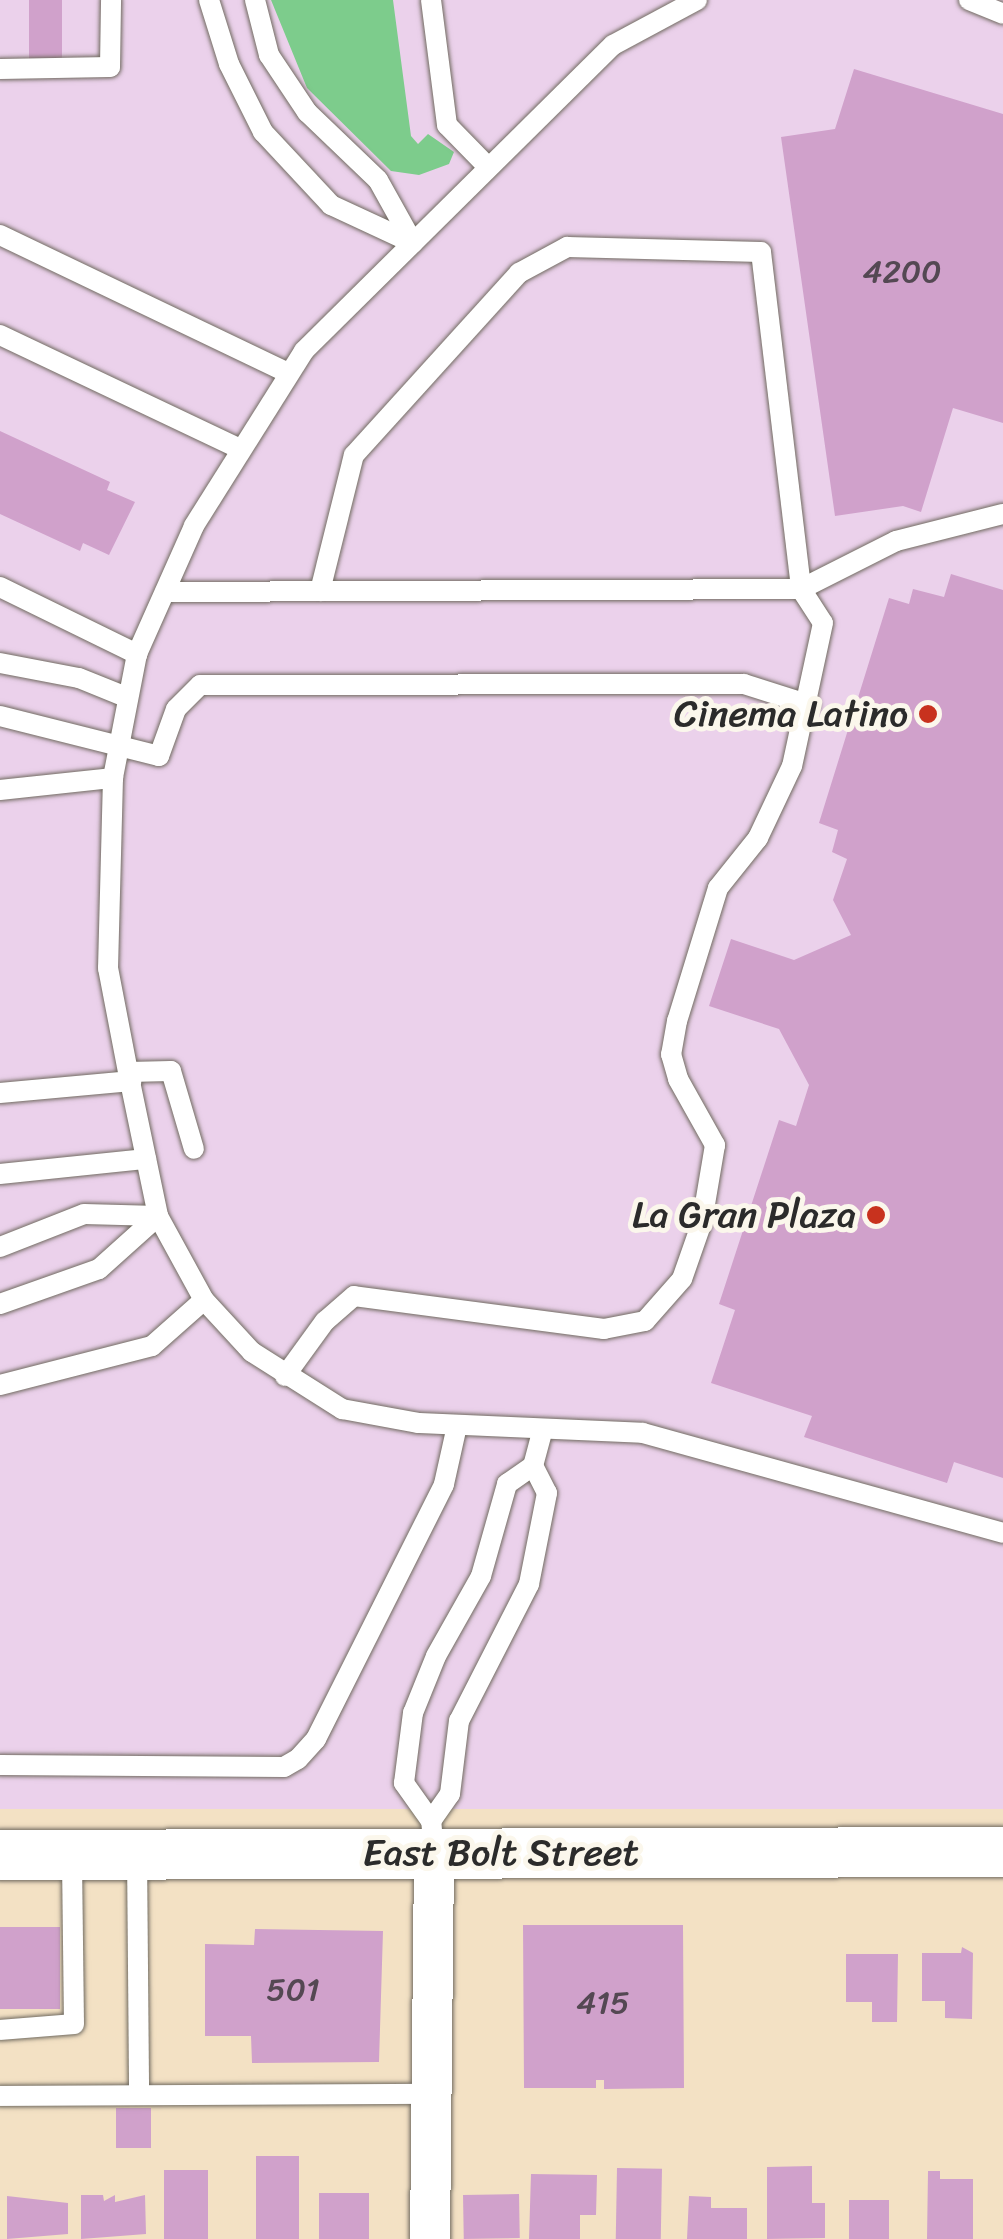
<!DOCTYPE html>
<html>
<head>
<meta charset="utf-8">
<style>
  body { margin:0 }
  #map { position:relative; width:1003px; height:2239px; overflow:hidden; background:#f3e1c4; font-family:Sriracha,sans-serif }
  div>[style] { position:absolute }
  .built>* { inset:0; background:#ebd1eb; transform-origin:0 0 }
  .green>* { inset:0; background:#7dcc8c }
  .building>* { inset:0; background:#d0a1cb; transform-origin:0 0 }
  .roads { filter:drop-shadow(0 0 2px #716b61) drop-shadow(0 0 2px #716b61) }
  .service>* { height:20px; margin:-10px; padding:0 10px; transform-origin:10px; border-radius:10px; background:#fff }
  .minor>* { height:40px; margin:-20px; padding:0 20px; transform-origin:20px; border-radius:20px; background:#fff }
  .tertiary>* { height:50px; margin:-25px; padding:0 25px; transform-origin:25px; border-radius:25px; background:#fff }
  .dots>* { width:28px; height:28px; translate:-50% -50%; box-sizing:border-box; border:5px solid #fbf7ec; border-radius:50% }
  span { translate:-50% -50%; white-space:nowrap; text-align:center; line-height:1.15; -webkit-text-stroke:10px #fbf7ec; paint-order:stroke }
  .number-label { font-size:32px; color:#544853 }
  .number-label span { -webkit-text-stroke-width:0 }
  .poi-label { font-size:38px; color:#2b2b2b }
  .right { translate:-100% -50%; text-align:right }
  .street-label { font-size:38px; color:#2b2b2b }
</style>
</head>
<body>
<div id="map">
  <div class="built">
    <i style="left:0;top:0;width:1003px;height:1809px"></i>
  </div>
  <div class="green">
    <i style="clip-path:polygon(271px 0,393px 0,411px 136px,418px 144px,428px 134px,454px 152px,449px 164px,419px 175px,391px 171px,307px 88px)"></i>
  </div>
  <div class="building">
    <i style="left:29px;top:0;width:33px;height:62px"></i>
    <i style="clip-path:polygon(854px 69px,1003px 114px,1003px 423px,953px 408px,921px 512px,903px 506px,835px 516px,781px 137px,835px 129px)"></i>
    <i style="clip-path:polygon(0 431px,110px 482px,107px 490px,135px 502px,109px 555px,83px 543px,80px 551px,0 514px)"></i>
    <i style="clip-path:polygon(951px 574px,1003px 590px,1003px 1478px,954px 1462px,947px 1483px,804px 1437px,812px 1416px,711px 1383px,735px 1310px,719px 1304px,779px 1120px,796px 1126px,809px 1085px,779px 1029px,709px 1006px,731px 939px,794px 960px,851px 935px,833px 900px,847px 859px,832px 852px,838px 830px,819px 823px,889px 598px,909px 604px,913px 589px,944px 597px)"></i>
    <i style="clip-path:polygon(523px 1925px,683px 1925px,684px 2088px,604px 2089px,604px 2080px,596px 2080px,596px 2088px,524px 2088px)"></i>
    <i style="left:0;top:1927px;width:60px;height:82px"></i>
    <i style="clip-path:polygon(255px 1929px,383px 1931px,379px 2062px,252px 2063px,251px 2036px,205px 2036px,205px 1944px,254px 1945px)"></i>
    <i style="clip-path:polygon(962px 1947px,973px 1953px,972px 2019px,945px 2018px,945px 2001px,922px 2001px,922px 1953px,961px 1953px)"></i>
    <i style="clip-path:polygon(846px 1954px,898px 1954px,897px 2022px,872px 2022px,872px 2002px,846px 2002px)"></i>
    <i style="left:116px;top:2108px;width:35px;height:40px"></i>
    <i style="left:256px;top:2156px;width:43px;height:83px"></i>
    <i style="clip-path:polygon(812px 2166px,812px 2203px,825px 2203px,825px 2238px,767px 2239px,767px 2167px)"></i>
    <i style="left:617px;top:2168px;width:45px;height:71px;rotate:1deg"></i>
    <i style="left:164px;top:2170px;width:44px;height:69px"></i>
    <i style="clip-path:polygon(928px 2171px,940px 2171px,940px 2179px,973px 2179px,973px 2239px,927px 2239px)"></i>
    <i style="clip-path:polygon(531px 2174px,597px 2175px,596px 2215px,580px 2215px,580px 2239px,529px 2239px)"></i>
    <i style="left:319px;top:2193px;width:50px;height:46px"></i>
    <i style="left:519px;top:2194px;width:44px;height:56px;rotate:89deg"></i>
    <i style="clip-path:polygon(81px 2195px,103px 2195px,104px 2201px,115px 2195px,115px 2202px,145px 2195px,146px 2234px,81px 2239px)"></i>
    <i style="clip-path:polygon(7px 2196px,68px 2203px,68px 2234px,7px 2239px)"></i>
    <i style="clip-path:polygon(689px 2196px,711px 2197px,711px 2208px,747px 2208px,747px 2239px,687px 2239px)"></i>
    <i style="left:849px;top:2200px;width:40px;height:39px"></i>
  </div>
  <div class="roads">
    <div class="service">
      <i style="left:209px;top:0;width:67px;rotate:72.6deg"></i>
      <i style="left:229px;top:64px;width:76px;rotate:63.4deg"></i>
      <i style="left:263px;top:132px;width:100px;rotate:47deg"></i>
      <i style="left:331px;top:205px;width:90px;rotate:24.9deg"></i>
      <i style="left:255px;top:0;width:57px;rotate:75.7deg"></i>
      <i style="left:269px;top:55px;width:69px;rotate:56.3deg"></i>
      <i style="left:307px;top:112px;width:98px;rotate:43.8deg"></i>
      <i style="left:378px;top:180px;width:72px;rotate:60.9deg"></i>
      <i style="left:431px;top:0;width:126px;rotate:82.7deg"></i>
      <i style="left:447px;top:125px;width:57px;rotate:45.7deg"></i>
      <i style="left:697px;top:0;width:95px;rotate:151.8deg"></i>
      <i style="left:613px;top:45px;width:435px;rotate:135.3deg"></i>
      <i style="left:304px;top:351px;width:207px;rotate:122.2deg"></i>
      <i style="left:194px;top:526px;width:140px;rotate:114deg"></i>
      <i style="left:137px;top:654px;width:126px;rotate:101deg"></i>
      <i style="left:113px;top:778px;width:190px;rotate:91.5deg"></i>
      <i style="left:108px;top:968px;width:106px;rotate:79.1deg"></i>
      <i style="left:128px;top:1072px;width:147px;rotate:78.2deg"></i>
      <i style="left:158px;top:1216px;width:96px;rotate:61.3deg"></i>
      <i style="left:204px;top:1300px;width:71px;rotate:47.3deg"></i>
      <i style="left:252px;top:1352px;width:107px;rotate:32.3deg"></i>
      <i style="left:342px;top:1409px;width:77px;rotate:10.4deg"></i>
      <i style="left:418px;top:1423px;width:225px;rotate:2.5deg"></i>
      <i style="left:643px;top:1433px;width:374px;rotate:15.5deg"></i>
      <i style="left:969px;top:0;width:37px;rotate:22deg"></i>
      <i style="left:0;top:69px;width:110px;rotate:-1deg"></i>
      <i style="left:110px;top:67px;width:67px;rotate:-89.1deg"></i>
      <i style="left:0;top:235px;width:319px;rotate:25.6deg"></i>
      <i style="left:0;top:335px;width:263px;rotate:25.4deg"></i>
      <i style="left:0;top:587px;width:153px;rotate:26.1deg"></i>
      <i style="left:320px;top:591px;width:140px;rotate:-76deg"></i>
      <i style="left:354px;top:455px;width:246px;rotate:-47.8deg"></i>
      <i style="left:519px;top:273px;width:55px;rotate:-28.4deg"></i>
      <i style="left:567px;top:247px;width:194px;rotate:1.5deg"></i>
      <i style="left:761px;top:252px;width:339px;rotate:83.2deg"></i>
      <i style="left:801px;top:589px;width:106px;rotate:-26.8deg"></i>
      <i style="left:896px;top:541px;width:110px;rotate:-14.2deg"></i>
      <i style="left:165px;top:592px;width:636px;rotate:-0.27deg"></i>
      <i style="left:801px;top:589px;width:40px;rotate:57.1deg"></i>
      <i style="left:823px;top:623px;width:146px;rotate:102.2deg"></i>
      <i style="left:792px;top:766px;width:80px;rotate:115.3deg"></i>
      <i style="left:758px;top:838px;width:64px;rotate:128.7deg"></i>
      <i style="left:718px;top:888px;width:139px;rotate:107.1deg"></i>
      <i style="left:677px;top:1021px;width:34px;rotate:100deg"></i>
      <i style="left:671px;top:1054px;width:26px;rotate:74deg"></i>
      <i style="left:678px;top:1079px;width:76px;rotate:60.7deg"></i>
      <i style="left:715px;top:1145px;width:78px;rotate:99.6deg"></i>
      <i style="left:702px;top:1222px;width:60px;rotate:109.3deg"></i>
      <i style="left:682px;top:1279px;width:56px;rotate:131.4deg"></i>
      <i style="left:645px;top:1321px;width:42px;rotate:169deg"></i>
      <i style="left:604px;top:1329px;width:252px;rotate:-172.5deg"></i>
      <i style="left:354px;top:1296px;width:38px;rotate:139deg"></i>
      <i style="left:325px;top:1321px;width:68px;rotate:126deg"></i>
      <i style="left:0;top:663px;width:80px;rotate:10.8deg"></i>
      <i style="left:79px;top:678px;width:51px;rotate:22deg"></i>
      <i style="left:0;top:716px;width:164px;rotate:14.1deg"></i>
      <i style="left:159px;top:756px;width:50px;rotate:-70.1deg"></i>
      <i style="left:176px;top:709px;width:34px;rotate:-45deg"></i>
      <i style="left:200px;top:685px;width:544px;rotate:-0.11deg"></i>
      <i style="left:744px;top:684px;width:69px;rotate:17.7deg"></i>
      <i style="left:0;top:790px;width:114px;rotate:-6.1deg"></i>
      <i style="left:128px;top:1072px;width:43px;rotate:-1.3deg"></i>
      <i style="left:171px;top:1071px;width:81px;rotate:73.6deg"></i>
      <i style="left:0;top:1093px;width:132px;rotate:-5.2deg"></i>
      <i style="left:0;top:1174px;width:147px;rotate:-5.9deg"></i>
      <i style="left:0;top:1247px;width:90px;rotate:-21.4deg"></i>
      <i style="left:84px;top:1214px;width:74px;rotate:1.5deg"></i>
      <i style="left:0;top:1304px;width:105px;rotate:-19.5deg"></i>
      <i style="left:99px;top:1269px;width:79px;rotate:-41.9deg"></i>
      <i style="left:0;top:1385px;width:157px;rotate:-14.4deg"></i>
      <i style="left:152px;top:1346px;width:69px;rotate:-41.5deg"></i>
      <i style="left:0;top:1765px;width:284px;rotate:0.4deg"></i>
      <i style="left:284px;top:1767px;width:16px;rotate:-30deg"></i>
      <i style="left:298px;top:1759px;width:27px;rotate:-48deg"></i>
      <i style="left:316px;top:1739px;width:285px;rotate:-63.3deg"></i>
      <i style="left:444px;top:1484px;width:59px;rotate:-77.4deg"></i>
      <i style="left:431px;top:1821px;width:33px;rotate:-55deg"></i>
      <i style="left:450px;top:1794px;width:74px;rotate:-83deg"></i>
      <i style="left:459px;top:1721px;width:154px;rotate:-62.9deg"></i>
      <i style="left:529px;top:1584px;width:93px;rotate:-78.8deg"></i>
      <i style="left:547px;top:1493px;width:30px;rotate:-117deg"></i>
      <i style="left:533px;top:1466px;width:35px;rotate:-75deg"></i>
      <i style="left:137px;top:1853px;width:242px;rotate:89.5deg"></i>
      <i style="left:434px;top:1853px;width:32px;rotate:-95deg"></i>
      <i style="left:431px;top:1821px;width:47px;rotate:-125.4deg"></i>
      <i style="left:404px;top:1783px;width:71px;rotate:-82.7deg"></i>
      <i style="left:413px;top:1713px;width:61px;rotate:-68deg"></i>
      <i style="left:436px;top:1656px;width:92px;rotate:-60.6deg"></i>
      <i style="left:481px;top:1576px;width:96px;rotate:-74.2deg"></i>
      <i style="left:507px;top:1484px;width:32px;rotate:-35deg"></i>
      <i style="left:0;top:2030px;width:74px;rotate:-4.6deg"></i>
      <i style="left:74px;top:2024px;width:170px;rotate:-90.7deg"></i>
      <i style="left:0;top:2096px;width:431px;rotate:-0.3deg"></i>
    </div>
    <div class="minor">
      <i style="left:430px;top:2239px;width:386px;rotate:-89.4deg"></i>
    </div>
    <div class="tertiary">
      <i style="left:0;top:1855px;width:1003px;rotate:-0.17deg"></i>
    </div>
  </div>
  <div class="dots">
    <i style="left:928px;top:714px;background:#c8321e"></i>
    <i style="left:876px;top:1215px;background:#c8321e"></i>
  </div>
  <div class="number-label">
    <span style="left:902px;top:272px">4200</span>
    <span style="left:293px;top:1990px">501</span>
    <span style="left:603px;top:2003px">415</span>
  </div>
  <div class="poi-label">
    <span class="right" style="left:908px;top:714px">Cinema Latino</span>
    <span class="right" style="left:856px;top:1215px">La Gran Plaza</span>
  </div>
  <div class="street-label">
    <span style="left:501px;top:1853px">East Bolt Street</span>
  </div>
</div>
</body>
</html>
